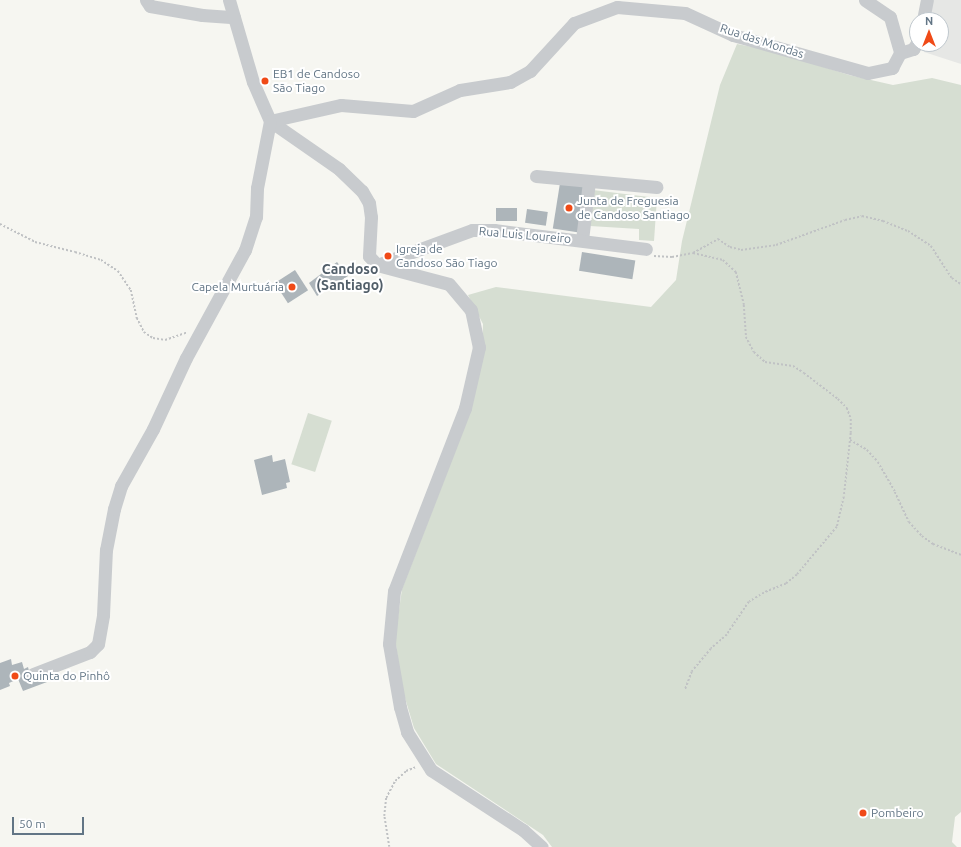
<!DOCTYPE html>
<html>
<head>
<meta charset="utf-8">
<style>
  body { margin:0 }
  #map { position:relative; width:961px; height:847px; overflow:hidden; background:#f6f6f1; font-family:Ubuntu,sans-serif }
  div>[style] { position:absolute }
  .built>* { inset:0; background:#e6e7e5 }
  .green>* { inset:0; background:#d6ded2; transform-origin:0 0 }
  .building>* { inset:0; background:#adb5ba; transform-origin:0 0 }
  .path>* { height:1.5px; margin-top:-0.75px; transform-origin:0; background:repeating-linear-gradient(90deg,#c0c2c4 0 2px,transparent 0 4px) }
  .minor>* { height:13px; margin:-6.5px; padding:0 6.5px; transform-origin:6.5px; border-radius:6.5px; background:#c8cbce }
  .dots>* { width:11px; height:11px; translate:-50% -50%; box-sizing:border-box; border:2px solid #fff; border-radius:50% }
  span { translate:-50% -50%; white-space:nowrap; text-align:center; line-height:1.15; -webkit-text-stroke:4px #fff; paint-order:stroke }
  .street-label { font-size:12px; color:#627585 }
  .poi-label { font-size:12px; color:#627585 }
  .left { translate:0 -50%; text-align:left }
  .right { translate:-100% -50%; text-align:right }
  .quarter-label { font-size:14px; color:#515e69; font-weight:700 }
  .north { position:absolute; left:909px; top:12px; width:40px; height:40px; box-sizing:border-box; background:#fff; border:1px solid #c0c8ce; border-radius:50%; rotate:0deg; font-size:11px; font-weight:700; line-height:16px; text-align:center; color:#627585 }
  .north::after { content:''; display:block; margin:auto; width:14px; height:18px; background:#f04a17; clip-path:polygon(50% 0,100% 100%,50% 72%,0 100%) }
  .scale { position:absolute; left:12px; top:817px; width:72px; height:18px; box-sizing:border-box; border:2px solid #627585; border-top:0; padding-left:5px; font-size:12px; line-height:14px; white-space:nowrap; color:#627585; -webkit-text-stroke:3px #fff; paint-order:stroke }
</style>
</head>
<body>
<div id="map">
  <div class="built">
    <i style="clip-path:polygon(932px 0,961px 0,961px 64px,924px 52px,926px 44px,941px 44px,941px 20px,929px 20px)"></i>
  </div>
  <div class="green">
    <i style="clip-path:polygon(737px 44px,773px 51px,849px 75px,893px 85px,932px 78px,961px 85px,961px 812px,955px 817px,952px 842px,957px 847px,552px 847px,543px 835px,436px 764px,414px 728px,402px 688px,395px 638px,402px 589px,468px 418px,482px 360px,483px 324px,468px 295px,496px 287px,651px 307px,676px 280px,682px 241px,720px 85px)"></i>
    <i style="clip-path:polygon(593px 190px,657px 198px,654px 241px,639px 240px,639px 229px,590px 226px)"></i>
    <i style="left:308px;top:413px;width:25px;height:54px;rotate:18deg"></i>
  </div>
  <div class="building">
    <i style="left:560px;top:183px;width:25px;height:46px;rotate:9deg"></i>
    <i style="left:517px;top:208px;width:13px;height:21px;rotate:90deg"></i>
    <i style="left:527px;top:209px;width:21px;height:14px;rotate:8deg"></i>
    <i style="left:582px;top:252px;width:54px;height:19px;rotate:9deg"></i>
    <i style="clip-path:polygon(337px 262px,348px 276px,317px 296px,309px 283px)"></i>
    <i style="left:295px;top:270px;width:24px;height:24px;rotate:57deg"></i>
    <i style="clip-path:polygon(272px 455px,273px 462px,285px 459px,290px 482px,286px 483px,287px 488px,262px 495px,254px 460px)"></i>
    <i style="clip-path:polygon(11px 659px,12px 665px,22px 662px,24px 669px,28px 667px,31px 679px,44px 673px,47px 682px,23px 691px,18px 679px,9px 683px,10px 686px,0 690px,0 663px)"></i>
  </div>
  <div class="path">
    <i style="left:0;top:224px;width:39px;rotate:27deg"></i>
    <i style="left:35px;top:242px;width:41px;rotate:14deg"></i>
    <i style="left:75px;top:252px;width:27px;rotate:17deg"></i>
    <i style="left:101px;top:260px;width:20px;rotate:33deg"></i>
    <i style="left:118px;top:271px;width:23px;rotate:56deg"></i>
    <i style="left:131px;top:290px;width:29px;rotate:78deg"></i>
    <i style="left:137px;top:318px;width:16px;rotate:63deg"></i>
    <i style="left:144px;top:332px;width:11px;rotate:34deg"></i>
    <i style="left:153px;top:338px;width:12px;rotate:9deg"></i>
    <i style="left:165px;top:340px;width:24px;rotate:-19deg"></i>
    <i style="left:693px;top:253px;width:29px;rotate:-29deg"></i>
    <i style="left:718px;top:239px;width:14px;rotate:34deg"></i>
    <i style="left:730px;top:247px;width:11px;rotate:15deg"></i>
    <i style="left:741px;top:250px;width:35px;rotate:-8deg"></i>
    <i style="left:776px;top:245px;width:73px;rotate:-19.9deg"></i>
    <i style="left:845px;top:220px;width:17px;rotate:-13deg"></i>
    <i style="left:862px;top:216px;width:22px;rotate:13deg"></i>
    <i style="left:883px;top:221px;width:27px;rotate:22deg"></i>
    <i style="left:908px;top:231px;width:27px;rotate:33deg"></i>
    <i style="left:931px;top:246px;width:38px;rotate:57deg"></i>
    <i style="left:952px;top:278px;width:11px;rotate:34deg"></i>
    <i style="left:654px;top:256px;width:18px;rotate:3deg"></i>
    <i style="left:672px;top:257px;width:21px;rotate:-11deg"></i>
    <i style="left:693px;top:253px;width:31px;rotate:13deg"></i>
    <i style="left:723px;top:260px;width:18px;rotate:43deg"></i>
    <i style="left:736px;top:272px;width:34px;rotate:76deg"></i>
    <i style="left:744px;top:305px;width:32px;rotate:86deg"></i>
    <i style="left:746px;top:337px;width:17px;rotate:62deg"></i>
    <i style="left:754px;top:352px;width:15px;rotate:42deg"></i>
    <i style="left:765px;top:362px;width:28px;rotate:8deg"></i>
    <i style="left:793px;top:366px;width:13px;rotate:32deg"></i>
    <i style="left:804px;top:373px;width:43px;rotate:37.4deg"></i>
    <i style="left:838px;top:399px;width:13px;rotate:45deg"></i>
    <i style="left:847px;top:408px;width:12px;rotate:70deg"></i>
    <i style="left:851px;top:419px;width:14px;rotate:90deg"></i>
    <i style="left:851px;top:433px;width:64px;rotate:96.2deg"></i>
    <i style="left:844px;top:497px;width:31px;rotate:103deg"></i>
    <i style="left:837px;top:527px;width:62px;rotate:129.8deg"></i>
    <i style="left:797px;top:575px;width:14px;rotate:141deg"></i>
    <i style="left:786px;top:584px;width:24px;rotate:158deg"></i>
    <i style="left:764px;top:593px;width:17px;rotate:149deg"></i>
    <i style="left:749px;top:602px;width:40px;rotate:124deg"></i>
    <i style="left:727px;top:635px;width:21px;rotate:139deg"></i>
    <i style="left:711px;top:649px;width:30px;rotate:130deg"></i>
    <i style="left:692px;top:672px;width:19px;rotate:111deg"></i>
    <i style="left:850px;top:440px;width:20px;rotate:30deg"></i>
    <i style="left:867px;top:450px;width:16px;rotate:47deg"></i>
    <i style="left:878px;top:462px;width:34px;rotate:60deg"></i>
    <i style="left:895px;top:492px;width:33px;rotate:65deg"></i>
    <i style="left:909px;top:522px;width:19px;rotate:47deg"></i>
    <i style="left:922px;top:536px;width:14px;rotate:36deg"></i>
    <i style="left:933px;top:544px;width:30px;rotate:21deg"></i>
    <i style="left:389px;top:847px;width:31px;rotate:-99deg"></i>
    <i style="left:384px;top:816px;width:18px;rotate:-84deg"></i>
    <i style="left:386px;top:798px;width:19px;rotate:-62deg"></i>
    <i style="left:395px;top:781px;width:15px;rotate:-42deg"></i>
    <i style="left:406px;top:771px;width:11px;rotate:-22deg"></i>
  </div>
  <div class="minor">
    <i style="left:146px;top:0;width:7px;rotate:56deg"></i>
    <i style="left:150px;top:6px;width:53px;rotate:9.8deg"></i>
    <i style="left:202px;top:15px;width:32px;rotate:4deg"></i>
    <i style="left:229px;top:0;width:85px;rotate:73.7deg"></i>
    <i style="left:253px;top:82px;width:43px;rotate:66.4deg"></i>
    <i style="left:270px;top:121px;width:84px;rotate:34.8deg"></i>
    <i style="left:339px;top:169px;width:32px;rotate:44deg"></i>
    <i style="left:362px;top:191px;width:14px;rotate:60deg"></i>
    <i style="left:369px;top:203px;width:14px;rotate:82deg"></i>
    <i style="left:371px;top:217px;width:39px;rotate:93deg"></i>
    <i style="left:369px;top:256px;width:12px;rotate:48deg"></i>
    <i style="left:865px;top:0;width:30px;rotate:34deg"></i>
    <i style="left:890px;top:17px;width:37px;rotate:74deg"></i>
    <i style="left:923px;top:20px;width:20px;rotate:-79deg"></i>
    <i style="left:270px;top:121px;width:73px;rotate:-12.7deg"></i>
    <i style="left:341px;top:105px;width:72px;rotate:4.8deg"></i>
    <i style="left:413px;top:111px;width:51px;rotate:-24.1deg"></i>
    <i style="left:460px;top:90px;width:51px;rotate:-9.1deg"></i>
    <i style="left:510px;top:82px;width:23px;rotate:-29deg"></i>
    <i style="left:530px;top:71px;width:65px;rotate:-47.5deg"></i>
    <i style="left:574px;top:23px;width:46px;rotate:-20.4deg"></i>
    <i style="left:617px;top:7px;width:68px;rotate:5deg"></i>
    <i style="left:685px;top:13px;width:53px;rotate:24.6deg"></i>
    <i style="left:733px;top:35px;width:140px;rotate:15.7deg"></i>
    <i style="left:868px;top:73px;width:25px;rotate:-12deg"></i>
    <i style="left:892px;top:68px;width:17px;rotate:-62deg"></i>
    <i style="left:900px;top:53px;width:14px;rotate:-17deg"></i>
    <i style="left:913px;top:49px;width:7px;rotate:-56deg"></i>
    <i style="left:536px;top:176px;width:121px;rotate:5.2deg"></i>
    <i style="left:582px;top:240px;width:59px;rotate:-83.2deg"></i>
    <i style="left:377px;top:265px;width:74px;rotate:14.8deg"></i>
    <i style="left:449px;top:284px;width:34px;rotate:50deg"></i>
    <i style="left:471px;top:310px;width:38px;rotate:78deg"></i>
    <i style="left:479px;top:347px;width:63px;rotate:102.9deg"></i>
    <i style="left:465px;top:408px;width:196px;rotate:111.2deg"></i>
    <i style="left:394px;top:591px;width:53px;rotate:95.4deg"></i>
    <i style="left:389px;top:644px;width:64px;rotate:80.1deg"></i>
    <i style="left:400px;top:707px;width:26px;rotate:74deg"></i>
    <i style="left:407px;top:732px;width:45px;rotate:57.7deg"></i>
    <i style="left:431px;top:770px;width:110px;rotate:33.1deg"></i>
    <i style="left:523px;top:830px;width:25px;rotate:42deg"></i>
    <i style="left:377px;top:265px;width:101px;rotate:-20.2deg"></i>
    <i style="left:472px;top:230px;width:22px"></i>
    <i style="left:494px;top:230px;width:153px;rotate:7.1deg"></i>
    <i style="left:33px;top:674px;width:61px;rotate:-21.1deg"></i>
    <i style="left:90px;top:652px;width:11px;rotate:-45deg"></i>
    <i style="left:98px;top:644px;width:29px;rotate:-80deg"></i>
    <i style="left:103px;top:615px;width:65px;rotate:-87.4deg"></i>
    <i style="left:106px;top:550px;width:42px;rotate:-79deg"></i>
    <i style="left:114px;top:509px;width:24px;rotate:-73deg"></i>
    <i style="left:121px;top:486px;width:65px;rotate:-60.7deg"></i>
    <i style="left:153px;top:429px;width:78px;rotate:-65.1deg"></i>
    <i style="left:186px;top:358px;width:123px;rotate:-61.4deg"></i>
    <i style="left:245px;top:250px;width:35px;rotate:-72deg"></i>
    <i style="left:256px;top:217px;width:29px;rotate:-88deg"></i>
    <i style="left:257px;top:188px;width:68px;rotate:-79deg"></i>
  </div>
  <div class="dots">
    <i style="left:265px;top:81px;background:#f04a17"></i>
    <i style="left:569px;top:208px;background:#f04a17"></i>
    <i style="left:388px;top:256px;background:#f04a17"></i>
    <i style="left:292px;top:287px;background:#f04a17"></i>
    <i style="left:15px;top:676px;background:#f04a17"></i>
    <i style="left:863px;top:813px;background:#f04a17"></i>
  </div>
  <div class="street-label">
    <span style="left:762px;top:41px;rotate:18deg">Rua das Mondas</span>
    <span style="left:525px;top:235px;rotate:5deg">Rua Luis Loureiro</span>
  </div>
  <div class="poi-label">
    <span class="left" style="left:273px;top:81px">EB1 de Candoso<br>São Tiago</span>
    <span class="left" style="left:577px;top:208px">Junta de Freguesia<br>de Candoso Santiago</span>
    <span class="left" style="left:396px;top:256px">Igreja de<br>Candoso São Tiago</span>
    <span class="right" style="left:284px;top:287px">Capela Murtuária</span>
    <span class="left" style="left:23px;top:676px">Quinta do Pinhô</span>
    <span class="left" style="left:871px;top:813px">Pombeiro</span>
  </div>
  <div class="quarter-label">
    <span style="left:350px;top:277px">Candoso<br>(Santiago)</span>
  </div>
  <div class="north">N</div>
  <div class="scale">50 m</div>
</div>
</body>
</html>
